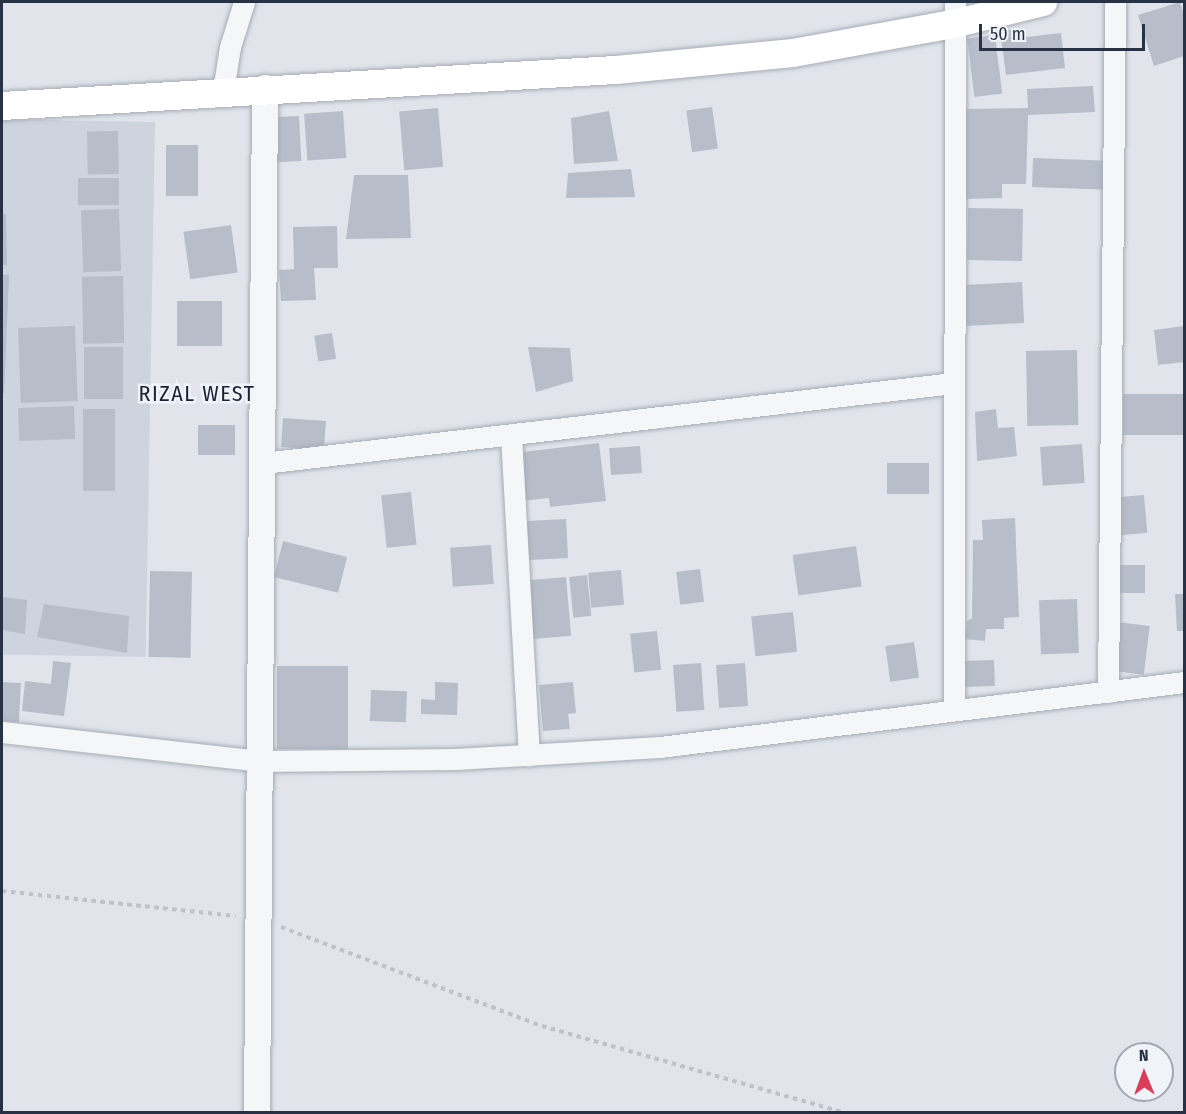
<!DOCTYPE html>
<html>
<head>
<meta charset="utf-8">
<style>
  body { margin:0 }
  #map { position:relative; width:1186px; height:1114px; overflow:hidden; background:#e1e5eb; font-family:"Fira Sans Condensed",sans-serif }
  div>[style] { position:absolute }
  .built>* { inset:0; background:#ced4dd; transform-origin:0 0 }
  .building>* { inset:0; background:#b7bec9; transform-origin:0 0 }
  .path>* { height:4px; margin-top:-2px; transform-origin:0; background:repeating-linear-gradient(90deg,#bfc3c9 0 4.5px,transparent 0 9px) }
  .roads { filter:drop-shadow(0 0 2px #a5acb6) drop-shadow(0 0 2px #a5acb6) }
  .minor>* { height:21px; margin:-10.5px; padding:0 10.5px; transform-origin:10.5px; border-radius:10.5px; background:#f4f6f8 }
  .tertiary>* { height:26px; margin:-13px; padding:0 13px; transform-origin:13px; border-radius:13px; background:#f4f6f8 }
  .secondary>* { height:28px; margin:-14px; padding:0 14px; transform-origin:14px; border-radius:14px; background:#fff }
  span { translate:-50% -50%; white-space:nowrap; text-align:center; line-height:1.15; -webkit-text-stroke:5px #f0f4f8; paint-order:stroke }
  .quarter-label { font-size:22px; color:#1a2434; letter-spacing:1.5px }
  .frame { position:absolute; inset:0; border:3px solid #273344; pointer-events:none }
  .north { position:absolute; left:1114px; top:1042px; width:60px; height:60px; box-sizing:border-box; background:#f0f4f8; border:2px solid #a0a7b0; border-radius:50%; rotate:359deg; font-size:16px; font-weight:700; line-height:24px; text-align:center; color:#273344 }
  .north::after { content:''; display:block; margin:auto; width:21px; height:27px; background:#da3c5a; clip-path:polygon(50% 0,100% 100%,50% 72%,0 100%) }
  .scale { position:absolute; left:979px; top:24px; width:166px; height:27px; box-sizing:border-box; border:3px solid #273344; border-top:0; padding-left:8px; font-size:18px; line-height:21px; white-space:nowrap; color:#273344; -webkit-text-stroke:4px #f0f4f8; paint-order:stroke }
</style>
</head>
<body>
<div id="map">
  <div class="built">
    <i style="left:155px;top:122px;width:535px;height:153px;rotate:91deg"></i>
  </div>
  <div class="building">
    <i style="clip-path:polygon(1180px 2px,1184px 15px,1184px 56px,1154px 66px,1138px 15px)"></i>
    <i style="clip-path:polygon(1023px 28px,1027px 37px,1061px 33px,1065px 68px,1006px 75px,1000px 31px)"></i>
    <i style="left:995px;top:35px;width:59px;height:28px;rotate:83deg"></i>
    <i style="clip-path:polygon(1093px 86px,1095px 112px,1028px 115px,1026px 184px,1002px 184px,1002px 198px,965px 199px,960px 109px,1028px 108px,1027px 89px)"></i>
    <i style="left:712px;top:107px;width:42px;height:26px;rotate:82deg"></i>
    <i style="left:438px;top:108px;width:59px;height:39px;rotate:85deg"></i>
    <i style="left:343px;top:111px;width:47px;height:39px;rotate:86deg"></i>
    <i style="clip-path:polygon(609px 111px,618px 161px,574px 164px,571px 118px)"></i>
    <i style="left:299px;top:116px;width:45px;height:26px;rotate:87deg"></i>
    <i style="left:118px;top:131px;width:43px;height:31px;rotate:89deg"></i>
    <i style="left:166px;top:145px;width:32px;height:51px"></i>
    <i style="left:1033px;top:158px;width:76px;height:29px;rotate:2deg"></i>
    <i style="clip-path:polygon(631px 169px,635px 197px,566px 198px,568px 173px)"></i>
    <i style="clip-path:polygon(354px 175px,408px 175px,411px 238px,346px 239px)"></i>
    <i style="left:78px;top:178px;width:41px;height:27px"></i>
    <i style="left:968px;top:208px;width:55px;height:52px;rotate:1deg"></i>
    <i style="left:119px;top:209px;width:62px;height:38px;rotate:88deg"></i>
    <i style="clip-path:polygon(2px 214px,6px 214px,7px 265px,2px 265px)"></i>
    <i style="left:231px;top:225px;width:48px;height:48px;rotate:82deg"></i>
    <i style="clip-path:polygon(337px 226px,338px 268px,314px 268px,316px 300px,281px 301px,279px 270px,294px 269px,293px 227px)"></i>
    <i style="clip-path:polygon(2px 275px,9px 275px,4px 394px,2px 393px)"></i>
    <i style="left:123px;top:276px;width:67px;height:41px;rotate:89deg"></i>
    <i style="left:1022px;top:282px;width:41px;height:59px;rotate:87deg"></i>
    <i style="left:177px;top:301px;width:45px;height:45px"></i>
    <i style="left:75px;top:326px;width:75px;height:57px;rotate:88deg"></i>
    <i style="clip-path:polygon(1184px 326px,1184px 362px,1158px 365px,1154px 330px)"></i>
    <i style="left:332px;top:333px;width:26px;height:18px;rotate:81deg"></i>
    <i style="left:84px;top:347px;width:39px;height:52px"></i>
    <i style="clip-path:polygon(528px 347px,570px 348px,573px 381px,536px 392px)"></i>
    <i style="left:1077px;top:350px;width:75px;height:51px;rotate:89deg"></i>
    <i style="left:1184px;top:394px;width:41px;height:61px;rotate:90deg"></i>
    <i style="left:74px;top:406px;width:33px;height:56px;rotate:88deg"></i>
    <i style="left:83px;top:409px;width:32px;height:82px"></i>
    <i style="clip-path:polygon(996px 409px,998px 428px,1014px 427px,1017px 456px,977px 461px,975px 412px)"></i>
    <i style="left:283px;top:418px;width:43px;height:29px;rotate:4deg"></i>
    <i style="left:198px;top:425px;width:37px;height:30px"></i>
    <i style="clip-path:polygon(599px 443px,606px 501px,550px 507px,549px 498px,520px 501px,514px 453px)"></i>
    <i style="left:1082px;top:444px;width:39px;height:42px;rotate:86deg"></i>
    <i style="left:640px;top:446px;width:27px;height:31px;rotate:86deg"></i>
    <i style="left:887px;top:463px;width:42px;height:31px"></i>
    <i style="left:411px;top:492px;width:53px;height:30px;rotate:84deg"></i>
    <i style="left:1144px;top:495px;width:38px;height:29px;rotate:85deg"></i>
    <i style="clip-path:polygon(1015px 518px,1019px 617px,1004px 618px,1004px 629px,986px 629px,985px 641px,965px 639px,967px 621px,972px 618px,973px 540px,983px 540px,982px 520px)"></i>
    <i style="left:566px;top:519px;width:39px;height:44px;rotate:87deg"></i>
    <i style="left:283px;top:541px;width:66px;height:37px;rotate:14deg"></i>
    <i style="left:491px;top:545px;width:39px;height:41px;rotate:86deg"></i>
    <i style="left:856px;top:546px;width:41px;height:64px;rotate:82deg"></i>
    <i style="left:1118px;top:565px;width:27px;height:28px"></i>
    <i style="left:700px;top:569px;width:33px;height:24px;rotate:83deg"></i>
    <i style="left:621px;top:570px;width:35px;height:33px;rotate:85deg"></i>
    <i style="left:150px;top:571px;width:42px;height:86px;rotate:1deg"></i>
    <i style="left:587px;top:575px;width:41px;height:18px;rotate:84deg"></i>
    <i style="left:566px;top:577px;width:59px;height:44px;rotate:85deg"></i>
    <i style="clip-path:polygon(1175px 594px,1184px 594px,1184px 631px,1177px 631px)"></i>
    <i style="clip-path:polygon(2px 597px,27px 600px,25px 634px,2px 630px)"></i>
    <i style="left:1077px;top:599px;width:54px;height:38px;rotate:88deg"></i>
    <i style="clip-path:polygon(44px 604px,129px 616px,127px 653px,37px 637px)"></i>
    <i style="left:793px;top:612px;width:40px;height:42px;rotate:84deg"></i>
    <i style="left:1117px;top:622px;width:33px;height:49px;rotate:7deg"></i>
    <i style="left:657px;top:631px;width:39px;height:27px;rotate:84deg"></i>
    <i style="left:914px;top:642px;width:36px;height:29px;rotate:82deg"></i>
    <i style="left:994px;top:660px;width:26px;height:32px;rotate:88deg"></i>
    <i style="clip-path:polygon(53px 661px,71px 663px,64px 716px,22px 711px,25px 681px,51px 684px)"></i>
    <i style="left:701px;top:663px;width:47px;height:28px;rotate:86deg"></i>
    <i style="left:745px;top:663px;width:43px;height:29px;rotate:86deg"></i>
    <i style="left:277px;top:666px;width:71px;height:83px"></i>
    <i style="left:2px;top:682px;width:19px;height:39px;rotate:3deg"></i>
    <i style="clip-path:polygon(435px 682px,458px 683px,457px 715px,421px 714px,421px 699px,435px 700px)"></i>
    <i style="clip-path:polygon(573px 682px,576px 713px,568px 714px,570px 729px,543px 731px,539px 685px)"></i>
    <i style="left:371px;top:690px;width:36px;height:31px;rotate:2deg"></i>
  </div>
  <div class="path">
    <i style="left:2px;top:891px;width:235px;rotate:6.1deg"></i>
    <i style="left:281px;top:927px;width:279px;rotate:20.8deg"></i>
    <i style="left:542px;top:1026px;width:311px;rotate:16deg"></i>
  </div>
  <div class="roads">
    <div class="minor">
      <i style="left:223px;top:91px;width:45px;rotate:-81deg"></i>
      <i style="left:230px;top:47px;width:47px;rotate:-72.7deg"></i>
      <i style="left:511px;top:435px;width:321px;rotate:86.8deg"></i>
      <i style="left:263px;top:463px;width:695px;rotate:-6.61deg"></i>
      <i style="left:1108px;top:692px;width:690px;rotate:-89.42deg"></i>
      <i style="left:954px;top:708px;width:706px;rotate:-89.92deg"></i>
      <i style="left:2px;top:732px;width:259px;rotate:6.4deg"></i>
      <i style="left:259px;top:761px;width:197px;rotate:-0.6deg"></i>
      <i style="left:456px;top:759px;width:204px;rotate:-3.4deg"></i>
      <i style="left:660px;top:747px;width:528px;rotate:-7.07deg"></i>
    </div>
    <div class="tertiary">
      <i style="left:257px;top:1112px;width:1024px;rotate:-89.55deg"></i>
    </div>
    <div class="secondary">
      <i style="left:2px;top:106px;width:615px;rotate:-3.36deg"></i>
      <i style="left:616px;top:70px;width:178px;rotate:-5.5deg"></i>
      <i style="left:793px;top:53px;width:163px;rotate:-10.3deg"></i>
      <i style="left:953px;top:24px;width:93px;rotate:-13.7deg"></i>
    </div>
  </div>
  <div class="quarter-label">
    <span style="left:197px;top:394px">RIZAL WEST</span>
  </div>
  <div class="frame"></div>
  <div class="north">N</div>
  <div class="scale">50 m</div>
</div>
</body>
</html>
